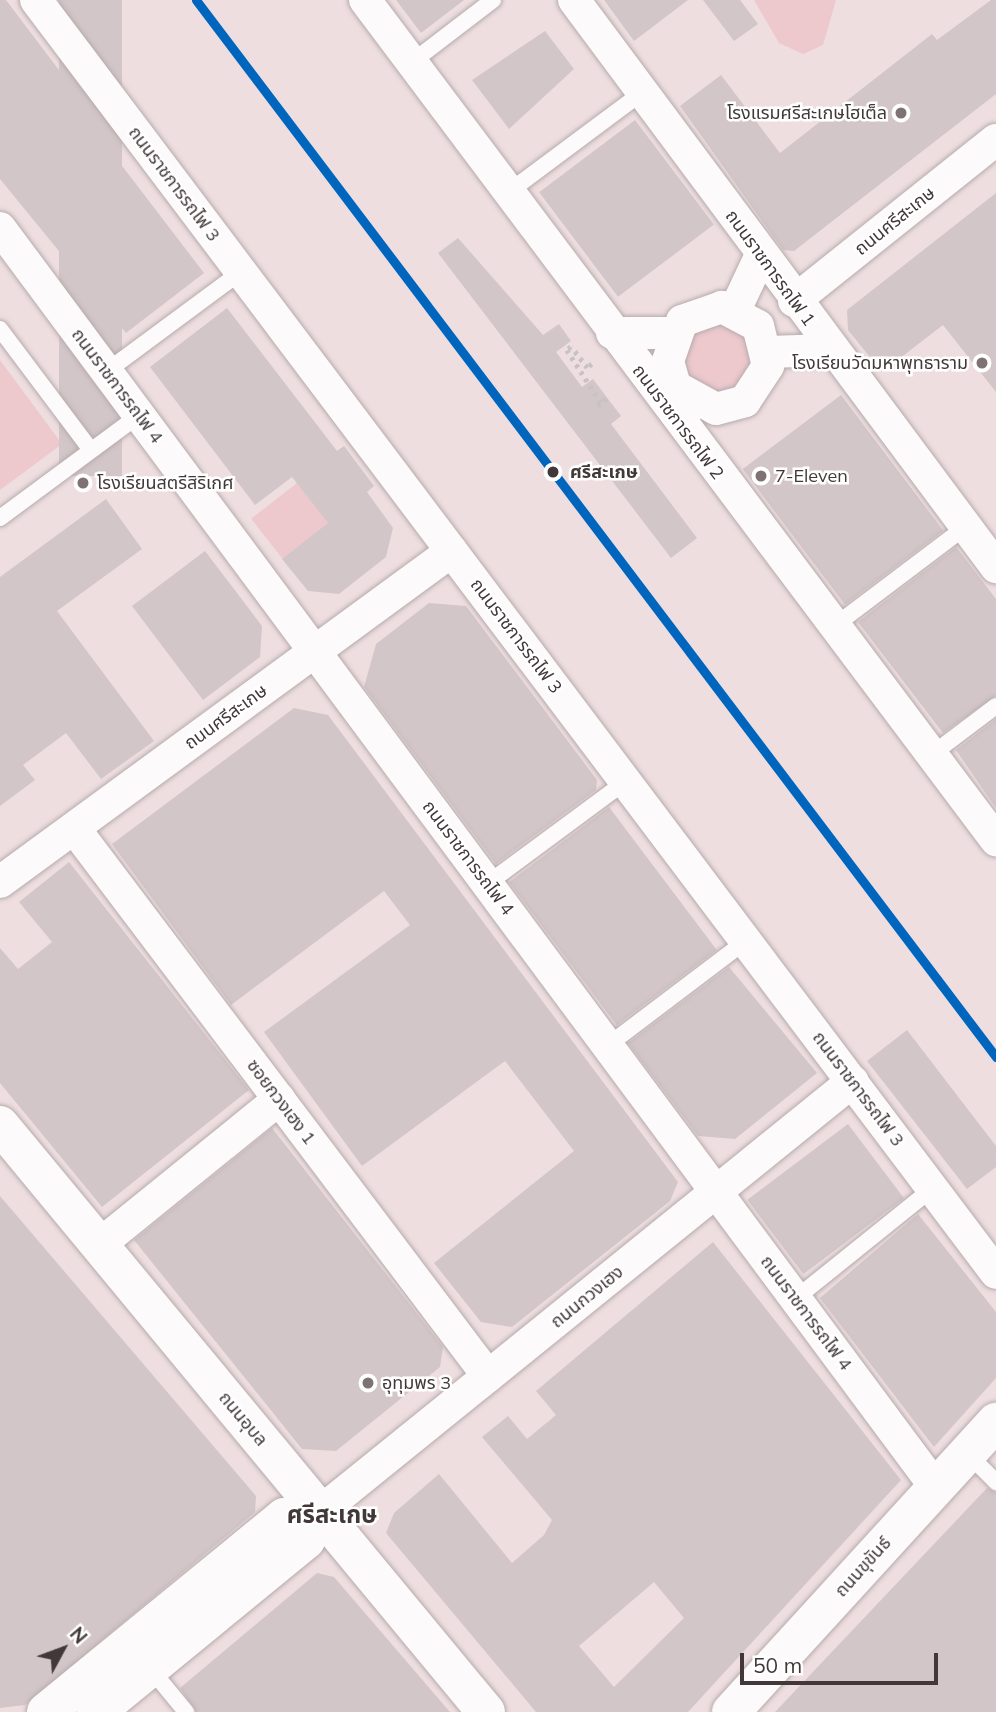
<!DOCTYPE html>
<html>
<head>
<meta charset="utf-8">
<style>
  body { margin:0 }
  #map { position:relative; width:996px; height:1712px; overflow:hidden; background:#eedee0; font-family:Mulish,"Noto Sans Thai",sans-serif }
  div>[style] { position:absolute }
  .green>* { inset:0; background:#edc8cd; transform-origin:0 0 }
  .round { border-radius:50% }
  .building>* { inset:0; background:#d3c6c8; transform-origin:0 0 }
  .path>* { height:4.5px; margin-top:-2.25px; transform-origin:0; background:repeating-linear-gradient(90deg,#c7c3c3 0 3.5px,transparent 0 8.5px) }
  .roads { filter:drop-shadow(0 0 2px #b6abac) drop-shadow(0 0 2px #b6abac) }
  .service>* { height:16px; margin:-8px; padding:0 8px; transform-origin:8px; border-radius:8px; background:#fcfafa }
  .minor>* { height:32px; margin:-16px; padding:0 16px; transform-origin:16px; border-radius:16px; background:#fcfafa }
  .tertiary>* { height:38px; margin:-19px; padding:0 19px; transform-origin:19px; border-radius:19px; background:#fcfafa }
  .secondary>* { height:38px; margin:-19px; padding:0 19px; transform-origin:19px; border-radius:19px; background:#fcfafa }
  .primary>* { height:38px; margin:-19px; padding:0 19px; transform-origin:19px; border-radius:19px; background:#fcfafa }
  .rail-1>* { height:9px; margin:-4.5px; padding:0 4.5px; transform-origin:4.5px; border-radius:4.5px; background:#0065bd }
  .dots>* { width:19px; height:19px; translate:-50% -50%; box-sizing:border-box; border:4px solid #fff; border-radius:50% }
  span { translate:-50% -50%; white-space:nowrap; text-align:center; line-height:1.15; -webkit-text-stroke:5px #fff; paint-order:stroke }
  .poi-label { font-size:18px; color:#423839 }
  .right { translate:-100% -50%; text-align:right }
  .left { translate:0 -50%; text-align:left }
  .street-label { font-size:18px; color:#423839 }
  .stop-label { font-size:18px; color:#423839; font-weight:700 }
  .district-label { font-size:24px; color:#423839; font-weight:700 }
  .north { position:absolute; left:28px; top:1614px; width:70px; height:70px; -webkit-text-stroke:5px #fff; paint-order:stroke; rotate:49deg; font-size:19px; font-weight:700; line-height:28px; text-align:center; color:#423839 }
  .north::after { content:''; display:block; margin:auto; width:24px; height:32px; background:#423839; clip-path:polygon(50% 0,100% 100%,50% 72%,0 100%) }
  .scale { position:absolute; left:740px; top:1653px; width:198px; height:32px; box-sizing:border-box; border:4px solid #423839; border-top:0; padding-left:9px; font-size:21px; line-height:24px; white-space:nowrap; color:#423839; -webkit-text-stroke:5px #fff; paint-order:stroke }
</style>
</head>
<body>
<div id="map">
  <div class="green">
    <i style="clip-path:polygon(754px 0,836px 0,823px 45px,803px 54px,779px 43px)"></i>
    <i class="round" style="left:682px;top:321px;width:70px;height:70px"></i>
    <i style="clip-path:polygon(0 360px,62px 444px,0 490px)"></i>
    <i style="left:297px;top:483px;width:51px;height:58px;rotate:52deg"></i>
  </div>
  <div class="building">
    <i style="clip-path:polygon(0 0,6px 0,106px 132px,100px 137px,204px 273px,126px 333px,0 179px)"></i>
    <i style="left:59px;top:0;width:63px;height:476px"></i>
    <i style="clip-path:polygon(396px 0,464px 0,421px 33px)"></i>
    <i style="clip-path:polygon(604px 0,688px 0,634px 41px)"></i>
    <i style="clip-path:polygon(703px 0,740px 0,758px 24px,734px 41px)"></i>
    <i style="clip-path:polygon(991px 0,996px 0,996px 94px,794px 251px,783px 250px,680px 106px,721px 75px,780px 153px,932px 34px,937px 40px)"></i>
    <i style="clip-path:polygon(545px 31px,574px 69px,509px 129px,472px 80px)"></i>
    <i style="left:635px;top:120px;width:131px;height:120px;rotate:53deg"></i>
    <i style="clip-path:polygon(996px 193px,996px 392px,943px 325px,882px 372px,848px 330px,847px 310px)"></i>
    <i style="clip-path:polygon(458px 238px,543px 335px,559px 324px,571px 341px,556px 352px,582px 387px,593px 379px,621px 416px,611px 424px,697px 538px,671px 558px,438px 253px)"></i>
    <i style="clip-path:polygon(227px 308px,337px 451px,344px 446px,374px 486px,367px 492px,393px 528px,386px 557px,339px 594px,308px 591px,282px 559px,328px 523px,292px 477px,255px 505px,150px 367px)"></i>
    <i style="left:841px;top:395px;width:170px;height:123px;rotate:53deg"></i>
    <i style="clip-path:polygon(106px 499px,142px 549px,57px 611px,154px 741px,101px 779px,66px 733px,23px 765px,35px 780px,0 806px,0 577px)"></i>
    <i style="clip-path:polygon(956px 547px,996px 599px,996px 696px,943px 733px,858px 622px)"></i>
    <i style="clip-path:polygon(205px 551px,262px 626px,260px 657px,203px 700px,132px 606px)"></i>
    <i style="clip-path:polygon(429px 603px,466px 606px,597px 780px,596px 790px,496px 864px,364px 687px,376px 644px)"></i>
    <i style="clip-path:polygon(294px 708px,328px 715px,678px 1182px,670px 1201px,512px 1327px,481px 1322px,434px 1263px,574px 1151px,505px 1061px,362px 1166px,264px 1032px,410px 925px,384px 891px,231px 1005px,112px 844px)"></i>
    <i style="clip-path:polygon(996px 719px,996px 808px,956px 750px)"></i>
    <i style="left:609px;top:807px;width:179px;height:125px;rotate:53deg"></i>
    <i style="clip-path:polygon(69px 862px,249px 1090px,102px 1207px,0 1083px,0 948px,18px 969px,52px 942px,19px 902px)"></i>
    <i style="clip-path:polygon(729px 967px,817px 1073px,735px 1139px,698px 1136px,628px 1043px)"></i>
    <i style="clip-path:polygon(907px 1030px,996px 1146px,996px 1167px,967px 1189px,867px 1061px)"></i>
    <i style="left:848px;top:1124px;width:93px;height:126px;rotate:53deg"></i>
    <i style="clip-path:polygon(272px 1128px,443px 1347px,440px 1367px,336px 1451px,302px 1449px,134px 1240px)"></i>
    <i style="clip-path:polygon(0 1196px,256px 1496px,255px 1512px,25px 1705px,0 1708px)"></i>
    <i style="clip-path:polygon(918px 1214px,996px 1312px,996px 1378px,934px 1447px,820px 1298px)"></i>
    <i style="clip-path:polygon(evenodd,713px 1242px,901px 1480px,688px 1712px,536px 1712px,386px 1533px,394px 1513px,439px 1474px,512px 1563px,544px 1535px,552px 1520px,482px 1437px,508px 1416px,527px 1439px,556px 1415px,536px 1391px,713px 1242px,654px 1582px,684px 1618px,614px 1687px,579px 1646px,654px 1582px)"></i>
    <i style="clip-path:polygon(987px 1488px,996px 1492px,996px 1712px,775px 1712px)"></i>
    <i style="clip-path:polygon(317px 1573px,334px 1577px,450px 1712px,196px 1712px,180px 1688px)"></i>
  </div>
  <div class="path">
    <i style="left:592px;top:364px;width:6px;rotate:141deg"></i>
    <i style="left:587px;top:368px;width:26px;rotate:-127deg"></i>
    <i style="left:571px;top:347px;width:5px;rotate:143deg"></i>
    <i style="left:567px;top:350px;width:63px;rotate:57.3deg"></i>
    <i style="left:597px;top:406px;width:13px;rotate:-39deg"></i>
  </div>
  <div class="roads">
    <div class="service">
      <i style="left:412px;top:62px;width:102px;rotate:-37.4deg"></i>
      <i style="left:510px;top:191px;width:167px;rotate:-36.7deg"></i>
      <i style="left:0;top:329px;width:151px;rotate:53.1deg"></i>
      <i style="left:107px;top:371px;width:167px;rotate:-36.5deg"></i>
      <i style="left:0;top:518px;width:173px;rotate:-36.5deg"></i>
      <i style="left:833px;top:627px;width:166px;rotate:-37.1deg"></i>
      <i style="left:931px;top:755px;width:81px;rotate:-37deg"></i>
      <i style="left:487px;top:884px;width:173px;rotate:-36.5deg"></i>
      <i style="left:607px;top:1046px;width:174px;rotate:-37.1deg"></i>
      <i style="left:795px;top:1299px;width:177px;rotate:-38.8deg"></i>
      <i style="left:968px;top:1454px;width:40px;rotate:45deg"></i>
      <i style="left:150px;top:1668px;width:57px;rotate:50.7deg"></i>
    </div>
    <div class="minor">
      <i style="left:36px;top:0;width:1594px;rotate:52.98deg"></i>
      <i style="left:365px;top:0;width:1051px;rotate:53.09deg"></i>
      <i style="left:574px;top:0;width:707px;rotate:53.34deg"></i>
      <i style="left:0;top:228px;width:1570px;rotate:53.39deg"></i>
      <i style="left:794px;top:301px;width:258px;rotate:-38.6deg"></i>
      <i style="left:735px;top:310px;width:59px;rotate:-64.7deg"></i>
      <i style="left:612px;top:333px;width:61px"></i>
      <i style="left:768px;top:352px;width:61px;rotate:-1.9deg"></i>
      <i style="left:678px;top:388px;width:43px;rotate:28.9deg"></i>
      <i style="left:716px;top:409px;width:30px;rotate:-15deg"></i>
      <i style="left:745px;top:401px;width:42px;rotate:-56.7deg"></i>
      <i style="left:768px;top:366px;width:41px;rotate:-104deg"></i>
      <i style="left:758px;top:326px;width:41px;rotate:-152.2deg"></i>
      <i style="left:722px;top:307px;width:42px;rotate:160.7deg"></i>
      <i style="left:682px;top:321px;width:42px;rotate:109.3deg"></i>
      <i style="left:668px;top:361px;width:59px;rotate:74.3deg"></i>
      <i style="left:74px;top:828px;width:687px;rotate:52.93deg"></i>
      <i style="left:0;top:882px;width:560px;rotate:-36.22deg"></i>
      <i style="left:99px;top:1245px;width:232px;rotate:-39deg"></i>
      <i style="left:320px;top:1512px;width:685px;rotate:-38.96deg"></i>
    </div>
    <div class="tertiary">
      <i style="left:46px;top:1712px;width:308px;rotate:-39.3deg"></i>
      <i style="left:284px;top:1517px;width:36px;rotate:-8deg"></i>
      <i style="left:96px;top:1712px;width:271px;rotate:-39.3deg"></i>
      <i style="left:306px;top:1540px;width:31px;rotate:-63deg"></i>
    </div>
    <div class="secondary">
      <i style="left:731px;top:1712px;width:393px;rotate:-47.6deg"></i>
    </div>
    <div class="primary">
      <i style="left:0;top:1125px;width:762px;rotate:50.38deg"></i>
    </div>
  </div>
  <div class="rail-1">
    <i style="left:196px;top:0;width:1326px;rotate:52.88deg"></i>
  </div>
  <div class="dots">
    <i style="left:901px;top:113px;background:#7e7273"></i>
    <i style="left:982px;top:363px;background:#7e7273"></i>
    <i style="left:553px;top:472px;background:#423839"></i>
    <i style="left:761px;top:476px;background:#7e7273"></i>
    <i style="left:83px;top:483px;background:#7e7273"></i>
    <i style="left:368px;top:1383px;background:#7e7273"></i>
  </div>
  <div class="poi-label">
    <span class="right" style="left:887px;top:113px">โรงแรมศรีสะเกษโฮเต็ล</span>
    <span class="right" style="left:968px;top:363px">โรงเรียนวัดมหาพุทธาราม</span>
    <span class="left" style="left:775px;top:476px">7-Eleven</span>
    <span class="left" style="left:97px;top:483px">โรงเรียนสตรีสิริเกศ</span>
    <span class="left" style="left:382px;top:1383px">อุทุมพร 3</span>
  </div>
  <div class="street-label">
    <span style="left:174px;top:184px;rotate:53deg">ถนนราชการรถไฟ 3</span>
    <span style="left:895px;top:221px;rotate:-39deg">ถนนศรีสะเกษ</span>
    <span style="left:770px;top:268px;rotate:54deg">ถนนราชการรถไฟ 1</span>
    <span style="left:117px;top:386px;rotate:53deg">ถนนราชการรถไฟ 4</span>
    <span style="left:678px;top:422px;rotate:53deg">ถนนราชการรถไฟ 2</span>
    <span style="left:516px;top:636px;rotate:53deg">ถนนราชการรถไฟ 3</span>
    <span style="left:226px;top:717px;rotate:-36deg">ถนนศรีสะเกษ</span>
    <span style="left:468px;top:858px;rotate:53deg">ถนนราชการรถไฟ 4</span>
    <span style="left:858px;top:1089px;rotate:53deg">ถนนราชการรถไฟ 3</span>
    <span style="left:281px;top:1102px;rotate:53deg">ซอยกวงเฮง 1</span>
    <span style="left:587px;top:1297px;rotate:-39deg">ถนนกวงเฮง</span>
    <span style="left:806px;top:1313px;rotate:53deg">ถนนราชการรถไฟ 4</span>
    <span style="left:243px;top:1419px;rotate:50deg">ถนนอุบล</span>
    <span style="left:863px;top:1567px;rotate:-48deg">ถนนขุขันธ์</span>
  </div>
  <div class="stop-label">
    <span class="left" style="left:570px;top:472px">ศรีสะเกษ</span>
  </div>
  <div class="district-label">
    <span style="left:332px;top:1515px">ศรีสะเกษ</span>
  </div>
  <div class="north">N</div>
  <div class="scale">50 m</div>
</div>
</body>
</html>
